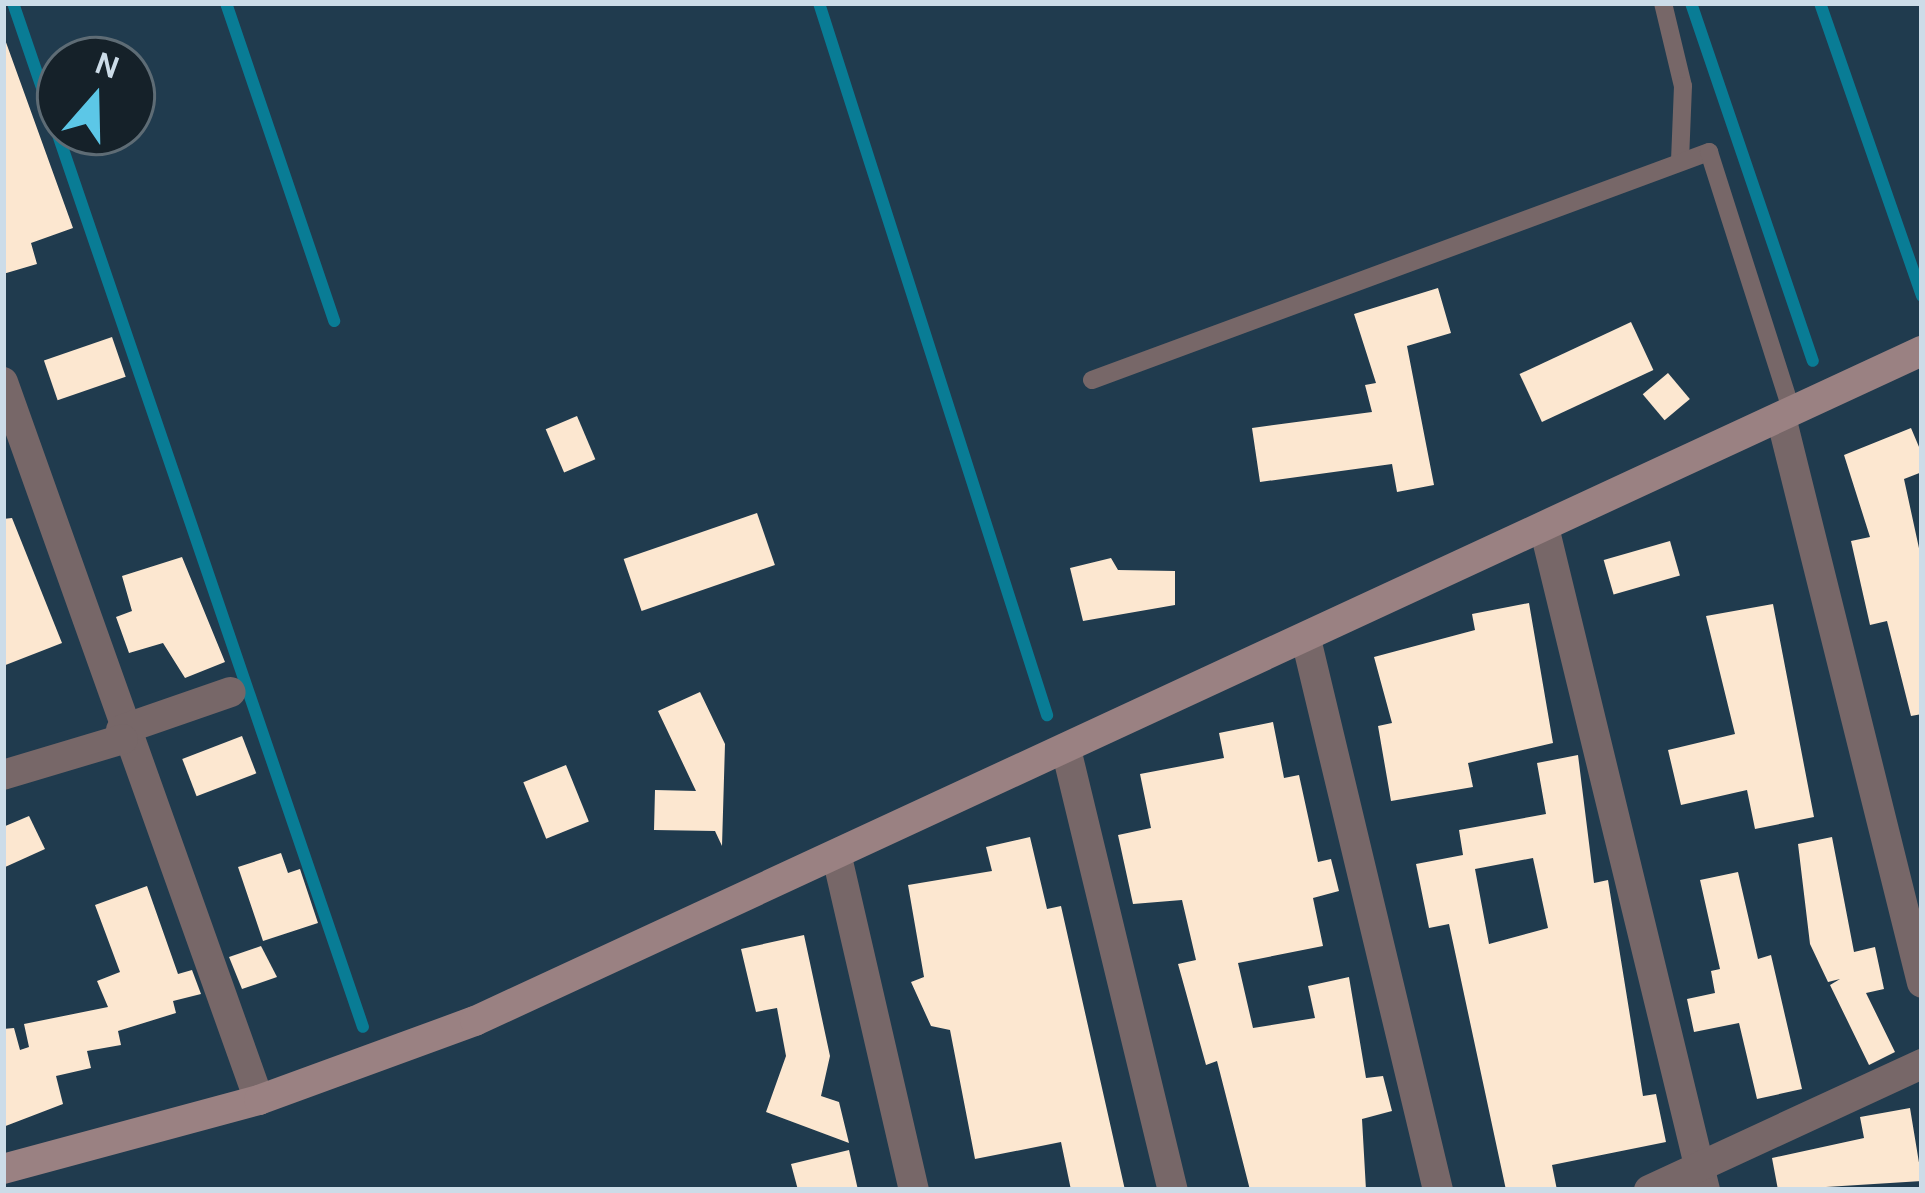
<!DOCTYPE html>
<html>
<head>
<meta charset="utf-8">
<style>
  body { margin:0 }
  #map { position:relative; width:1925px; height:1193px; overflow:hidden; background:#203b4e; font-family:Karla,sans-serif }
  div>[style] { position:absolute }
  .stream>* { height:12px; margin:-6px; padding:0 6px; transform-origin:6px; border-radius:6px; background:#097c95 }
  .building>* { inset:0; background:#fce7d0; transform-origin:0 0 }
  .lane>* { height:18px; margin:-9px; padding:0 9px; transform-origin:9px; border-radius:9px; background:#776768 }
  .street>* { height:30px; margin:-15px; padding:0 15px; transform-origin:15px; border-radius:15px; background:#776768 }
  .secondary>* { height:30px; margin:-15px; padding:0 15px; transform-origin:15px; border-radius:15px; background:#9a8182 }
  span { translate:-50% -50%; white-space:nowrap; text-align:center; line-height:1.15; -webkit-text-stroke:12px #152129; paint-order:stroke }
  .frame { position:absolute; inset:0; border:6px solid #ccdce8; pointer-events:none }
  .north { position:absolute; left:36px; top:36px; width:120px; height:120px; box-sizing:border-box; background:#152129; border:3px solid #5e6c75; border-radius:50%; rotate:20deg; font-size:33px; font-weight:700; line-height:48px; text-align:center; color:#ccdce8 }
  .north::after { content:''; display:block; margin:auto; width:42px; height:54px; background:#5cc7e7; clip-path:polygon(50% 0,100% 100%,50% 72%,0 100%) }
</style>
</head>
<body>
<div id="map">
  <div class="stream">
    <i style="left:13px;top:3px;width:1082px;rotate:71.13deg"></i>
    <i style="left:226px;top:3px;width:336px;rotate:71.2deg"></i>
    <i style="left:819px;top:3px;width:748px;rotate:72.24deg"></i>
    <i style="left:1691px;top:3px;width:378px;rotate:71.2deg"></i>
    <i style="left:1820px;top:3px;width:310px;rotate:70.8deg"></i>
  </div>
  <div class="building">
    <i style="clip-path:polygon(3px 34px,73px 228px,31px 243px,37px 264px,3px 274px)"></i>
    <i style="clip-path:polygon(1438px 288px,1451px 333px,1407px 346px,1434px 485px,1397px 492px,1392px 464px,1260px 482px,1252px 428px,1372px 412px,1365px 385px,1376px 383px,1354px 314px)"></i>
    <i style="left:1631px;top:322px;width:53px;height:123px;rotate:65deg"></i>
    <i style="left:112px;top:337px;width:42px;height:72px;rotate:71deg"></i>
    <i style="left:1668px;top:373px;width:34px;height:33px;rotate:50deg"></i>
    <i style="left:577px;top:416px;width:47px;height:34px;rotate:67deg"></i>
    <i style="clip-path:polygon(1911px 428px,1922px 454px,1922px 472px,1904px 479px,1922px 562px,1922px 714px,1911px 716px,1887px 621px,1870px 625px,1851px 541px,1870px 537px,1844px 455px)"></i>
    <i style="left:757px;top:513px;width:55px;height:141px;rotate:71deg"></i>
    <i style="clip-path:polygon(12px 518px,62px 643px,3px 666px,3px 519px)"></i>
    <i style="left:1670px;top:541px;width:36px;height:69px;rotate:74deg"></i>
    <i style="clip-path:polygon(182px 557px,225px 662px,185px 678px,163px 643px,129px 653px,116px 617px,132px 611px,122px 576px)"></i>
    <i style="clip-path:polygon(1111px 558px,1118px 570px,1175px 571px,1175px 605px,1083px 621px,1070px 568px)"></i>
    <i style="clip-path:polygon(1529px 603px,1553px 743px,1468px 763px,1473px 787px,1391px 801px,1378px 726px,1392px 723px,1374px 657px,1475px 630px,1472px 614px)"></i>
    <i style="clip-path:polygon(1773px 604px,1814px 817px,1755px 829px,1747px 790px,1681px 805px,1668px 750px,1735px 734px,1706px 616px)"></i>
    <i style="clip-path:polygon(700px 692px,725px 744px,722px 846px,715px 831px,654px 830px,655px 790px,696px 791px,658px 711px)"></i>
    <i style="clip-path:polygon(1273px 722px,1284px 778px,1299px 775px,1318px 862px,1331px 859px,1339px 891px,1313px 898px,1323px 946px,1238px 963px,1253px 1028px,1315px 1018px,1308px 986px,1349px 977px,1366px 1078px,1383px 1076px,1392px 1111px,1362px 1119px,1366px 1190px,1250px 1190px,1217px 1061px,1206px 1065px,1178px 964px,1196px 960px,1182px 900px,1133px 904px,1118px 835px,1151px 828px,1140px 774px,1224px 758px,1219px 733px)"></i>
    <i style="left:242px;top:736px;width:40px;height:64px;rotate:69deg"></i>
    <i style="clip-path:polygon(evenodd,1578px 755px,1594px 883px,1608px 880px,1643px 1096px,1656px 1094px,1666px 1142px,1552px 1165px,1557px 1190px,1506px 1190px,1449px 924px,1429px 928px,1416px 864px,1463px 855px,1459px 830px,1546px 814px,1537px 763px,1578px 755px,1533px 858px,1548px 928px,1489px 944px,1475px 869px,1533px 858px)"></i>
    <i style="left:566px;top:765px;width:61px;height:46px;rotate:68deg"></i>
    <i style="clip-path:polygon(29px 816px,45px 849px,3px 868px,3px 827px)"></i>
    <i style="clip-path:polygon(1030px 837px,1047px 909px,1061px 906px,1125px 1190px,1071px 1190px,1061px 1142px,975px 1159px,950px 1030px,931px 1026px,911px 982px,924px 977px,908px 885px,992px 871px,986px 847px)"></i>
    <i style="clip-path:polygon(1832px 837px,1854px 952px,1875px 947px,1884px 989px,1866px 993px,1895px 1052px,1869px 1065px,1830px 985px,1840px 979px,1828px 982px,1810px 944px,1798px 844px)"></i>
    <i style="clip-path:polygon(281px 853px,288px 873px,300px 869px,318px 923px,263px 941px,238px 867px)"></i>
    <i style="clip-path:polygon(1738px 872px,1758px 959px,1771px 955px,1802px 1089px,1757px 1099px,1739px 1023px,1694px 1032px,1687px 999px,1715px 993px,1711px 971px,1720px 969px,1700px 880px)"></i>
    <i style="clip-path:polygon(147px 886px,178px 974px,192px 970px,201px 994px,173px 1001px,176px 1013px,118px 1031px,121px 1045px,87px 1051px,91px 1068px,56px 1076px,63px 1104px,3px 1127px,3px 1029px,14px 1028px,20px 1050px,29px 1047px,24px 1024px,108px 1007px,97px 981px,120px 972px,95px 905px)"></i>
    <i style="clip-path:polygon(804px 935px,830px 1056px,821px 1096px,839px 1102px,849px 1143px,766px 1112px,786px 1056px,777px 1008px,756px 1012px,741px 949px)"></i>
    <i style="clip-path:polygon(261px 946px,277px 977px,242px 989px,229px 957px)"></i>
    <i style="clip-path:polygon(1910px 1108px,1922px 1181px,1778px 1190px,1772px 1158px,1864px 1138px,1860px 1117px)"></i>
    <i style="clip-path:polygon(849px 1150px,858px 1190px,798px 1190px,791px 1164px)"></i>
  </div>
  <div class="lane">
    <i style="left:1663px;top:3px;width:85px;rotate:76.5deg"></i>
    <i style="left:1683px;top:86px;width:76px;rotate:92.3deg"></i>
    <i style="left:1092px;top:380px;width:658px;rotate:-20.28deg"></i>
    <i style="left:1709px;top:152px;width:273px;rotate:72.3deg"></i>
  </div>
  <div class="street">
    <i style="left:3px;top:382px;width:762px;rotate:70.38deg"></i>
    <i style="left:1781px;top:417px;width:583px;rotate:76.01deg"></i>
    <i style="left:1544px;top:527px;width:682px;rotate:76.35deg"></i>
    <i style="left:1306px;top:639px;width:567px;rotate:76.53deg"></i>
    <i style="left:121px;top:730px;width:116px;rotate:-19.1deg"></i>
    <i style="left:1066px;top:749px;width:454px;rotate:76.4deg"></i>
    <i style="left:3px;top:775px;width:125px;rotate:-16.7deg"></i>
    <i style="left:837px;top:857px;width:342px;rotate:77deg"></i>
    <i style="left:1649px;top:1190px;width:301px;rotate:-24.8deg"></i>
  </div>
  <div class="secondary">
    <i style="left:3px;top:1169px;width:265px;rotate:-15.1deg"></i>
    <i style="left:259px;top:1100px;width:230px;rotate:-20.1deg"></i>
    <i style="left:475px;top:1021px;width:1595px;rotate:-24.85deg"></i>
  </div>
  <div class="frame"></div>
  <div class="north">N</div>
</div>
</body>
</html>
